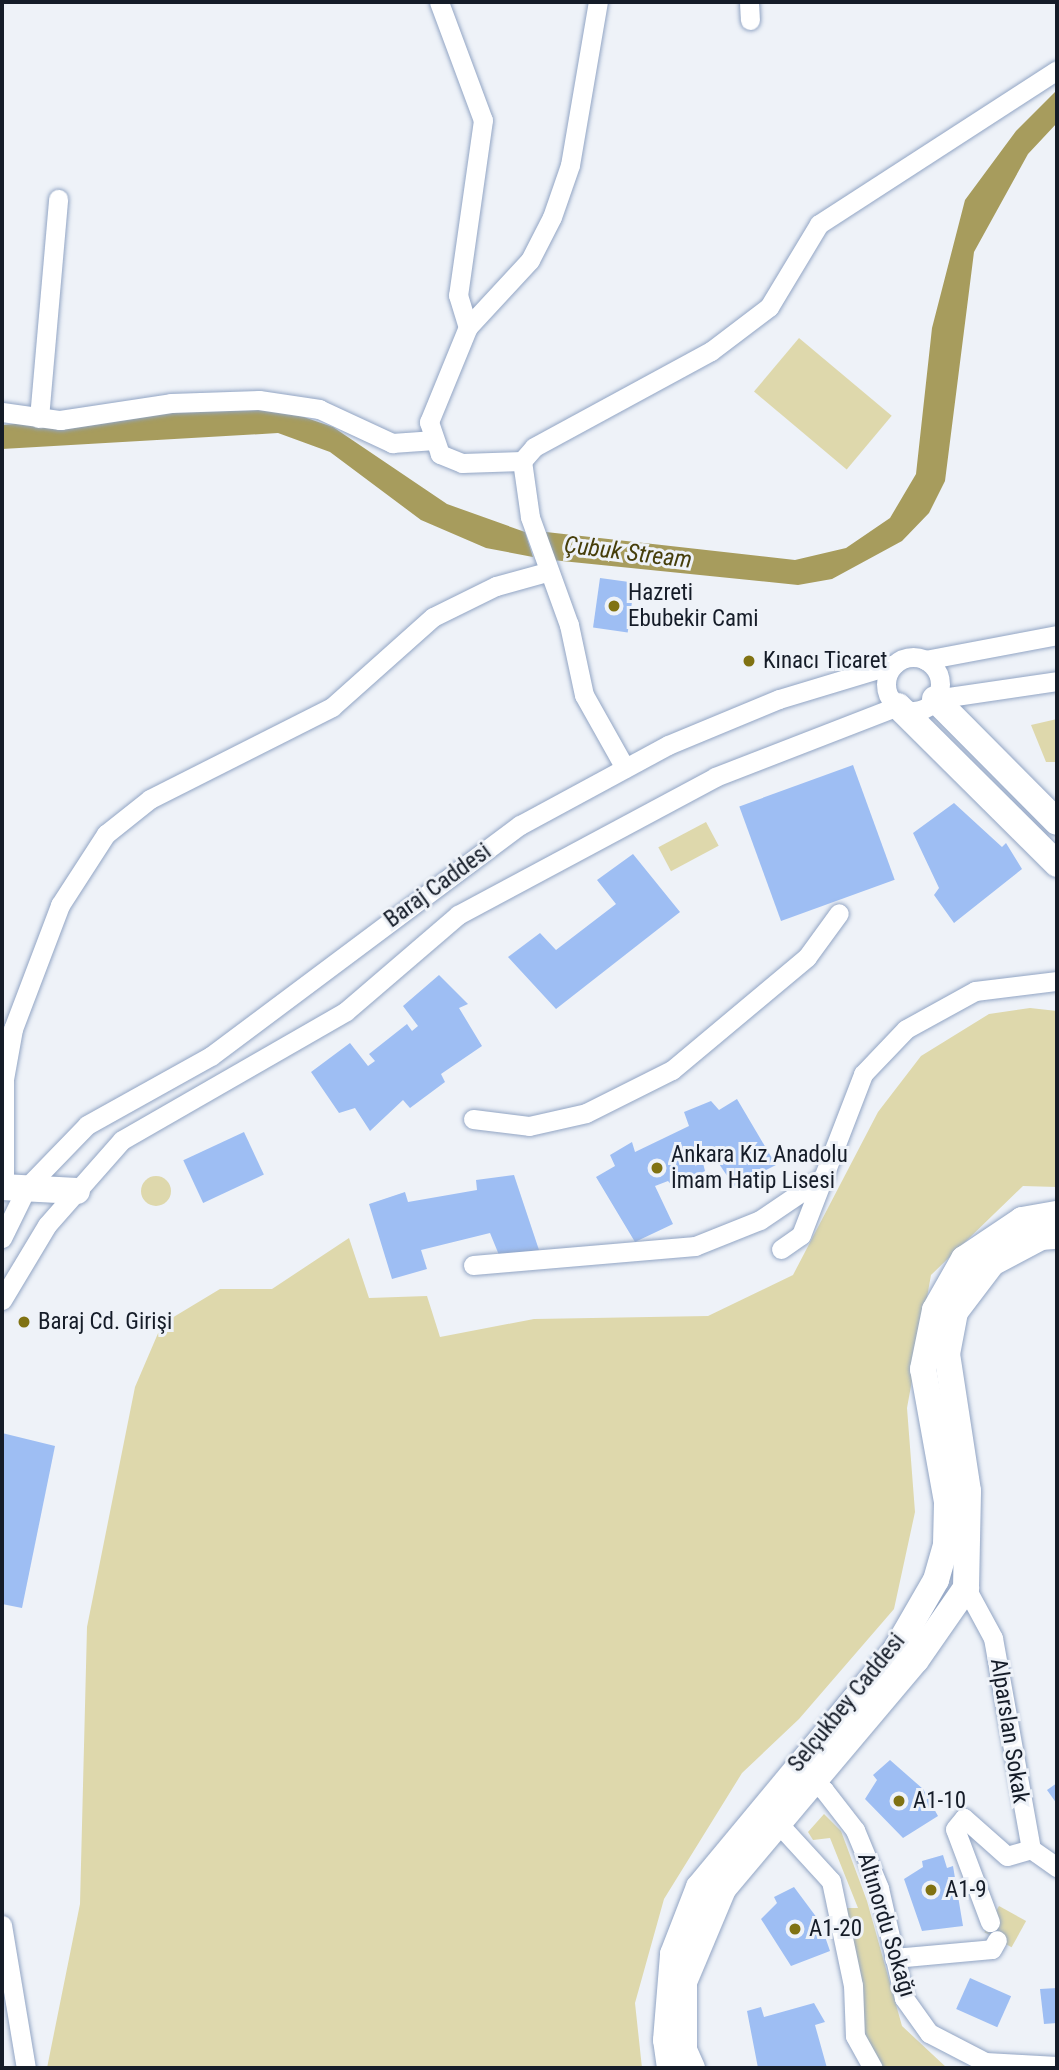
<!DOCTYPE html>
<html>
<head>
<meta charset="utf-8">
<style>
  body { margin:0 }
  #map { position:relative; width:1059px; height:2070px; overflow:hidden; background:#eef2f8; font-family:"Roboto Condensed",sans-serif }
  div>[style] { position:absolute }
  .green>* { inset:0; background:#ded8ac; transform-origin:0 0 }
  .round { border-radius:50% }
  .water>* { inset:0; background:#a79c5d }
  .building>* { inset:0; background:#9ebef3; transform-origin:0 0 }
  .roads { filter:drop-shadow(0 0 2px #92a5c4) drop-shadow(0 0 2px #92a5c4) }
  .street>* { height:19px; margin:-9.5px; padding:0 9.5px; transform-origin:9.5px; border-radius:9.5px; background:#fff }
  .street>.ring { margin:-9.5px; padding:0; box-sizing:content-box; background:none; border:19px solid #fff; border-radius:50% }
  .secondary>* { height:26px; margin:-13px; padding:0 13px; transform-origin:13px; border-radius:13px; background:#fff }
  .dots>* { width:19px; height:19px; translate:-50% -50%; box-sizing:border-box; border:4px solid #eef2f8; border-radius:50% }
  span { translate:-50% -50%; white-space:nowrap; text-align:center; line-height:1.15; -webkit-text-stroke:6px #eef2f8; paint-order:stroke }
  .poi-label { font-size:23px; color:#151c28 }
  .left { translate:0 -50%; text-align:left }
  .street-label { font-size:23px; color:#151c28 }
  .water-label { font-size:24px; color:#463e0a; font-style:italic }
  .frame { position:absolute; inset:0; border:4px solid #151c28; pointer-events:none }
</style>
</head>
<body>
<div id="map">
  <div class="green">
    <i style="left:799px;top:338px;width:121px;height:70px;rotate:40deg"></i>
    <i style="clip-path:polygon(1057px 719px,1057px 762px,1046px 762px,1031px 725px)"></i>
    <i style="left:706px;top:822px;width:27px;height:54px;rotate:62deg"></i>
    <i style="clip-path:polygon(1030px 1008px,1057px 1011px,1057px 1187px,1023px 1186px,931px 1275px,907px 1408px,915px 1512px,894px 1609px,799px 1719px,742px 1773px,664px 1899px,635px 2003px,642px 2068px,47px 2068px,80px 1904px,87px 1627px,135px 1387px,162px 1324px,220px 1289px,272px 1289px,349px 1238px,369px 1298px,427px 1296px,440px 1337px,534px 1319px,708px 1316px,793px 1275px,878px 1112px,921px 1056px,989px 1014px)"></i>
    <i class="round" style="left:141px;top:1176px;width:30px;height:30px"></i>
    <i style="clip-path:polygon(824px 1814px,841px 1831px,867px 1901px,902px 2026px,947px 2068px,873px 2068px,856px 2038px,842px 1908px,858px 1908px,830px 1838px,813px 1840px,808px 1832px)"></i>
    <i style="left:999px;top:1906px;width:31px;height:30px;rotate:29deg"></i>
  </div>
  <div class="water">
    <i style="clip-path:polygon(1057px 90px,1057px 123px,1028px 154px,974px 252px,945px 481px,929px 513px,902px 541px,832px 579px,798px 585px,552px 560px,546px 532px,795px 560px,846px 548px,890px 518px,916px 474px,932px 328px,965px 200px,1016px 131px)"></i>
    <i style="clip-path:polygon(238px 407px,292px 413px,333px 427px,447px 504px,525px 532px,533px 557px,486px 548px,421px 520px,330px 452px,278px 433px,2px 449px,2px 425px)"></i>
  </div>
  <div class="building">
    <i style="left:600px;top:578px;width:35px;height:50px;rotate:8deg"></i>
    <i style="left:853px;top:765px;width:122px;height:121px;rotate:70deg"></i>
    <i style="clip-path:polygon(954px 803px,1002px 847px,1006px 843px,1022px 869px,954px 923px,934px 895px,939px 888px,913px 833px)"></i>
    <i style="clip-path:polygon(633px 854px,680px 912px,556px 1009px,508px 957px,540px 933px,556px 950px,616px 904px,597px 880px)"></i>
    <i style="clip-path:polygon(439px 975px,468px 1004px,459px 1008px,482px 1046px,441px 1074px,445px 1082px,410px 1108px,403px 1100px,370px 1131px,355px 1108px,339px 1113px,311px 1072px,350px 1043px,368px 1066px,375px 1061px,369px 1054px,407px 1024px,412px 1031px,418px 1026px,403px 1006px)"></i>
    <i style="clip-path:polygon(737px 1099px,776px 1165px,734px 1186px,713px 1155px,702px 1159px,705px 1171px,674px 1188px,668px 1181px,655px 1186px,673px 1224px,635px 1242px,596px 1177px,615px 1166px,610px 1155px,632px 1142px,635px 1152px,689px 1126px,684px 1112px,711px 1101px,719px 1110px)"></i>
    <i style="left:244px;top:1132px;width:47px;height:67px;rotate:65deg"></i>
    <i style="clip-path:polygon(514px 1175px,539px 1250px,499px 1255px,490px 1233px,421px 1250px,427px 1269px,392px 1279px,369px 1204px,405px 1192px,408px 1202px,477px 1190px,476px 1180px)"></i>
    <i style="clip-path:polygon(2px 1433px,55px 1446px,22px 1608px,2px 1604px)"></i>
    <i style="clip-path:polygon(890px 1760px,923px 1789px,938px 1816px,903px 1838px,865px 1799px,877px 1780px,873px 1775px)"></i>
    <i style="clip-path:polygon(1057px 1783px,1057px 1804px,1047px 1790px)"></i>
    <i style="clip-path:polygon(943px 1855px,947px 1868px,953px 1866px,963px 1926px,922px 1931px,904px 1879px,923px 1867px,922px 1861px)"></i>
    <i style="clip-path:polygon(794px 1887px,820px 1922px,830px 1951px,791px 1966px,761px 1919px,777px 1903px,774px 1897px)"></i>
    <i style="left:970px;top:1978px;width:45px;height:34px;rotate:24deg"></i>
    <i style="clip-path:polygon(1057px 1988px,1057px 2023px,1044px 2024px,1040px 1989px)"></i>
    <i style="clip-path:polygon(814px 2003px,825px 2022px,815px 2025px,827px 2068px,758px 2068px,747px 2011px,761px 2007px,764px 2017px)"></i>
  </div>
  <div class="roads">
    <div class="street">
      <i style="left:439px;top:2px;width:126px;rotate:69.6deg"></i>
      <i style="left:483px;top:120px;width:177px;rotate:98.1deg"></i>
      <i style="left:458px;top:295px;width:34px;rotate:73deg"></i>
      <i style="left:749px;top:2px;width:18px;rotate:87deg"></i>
      <i style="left:2px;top:412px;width:59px;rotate:7.9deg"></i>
      <i style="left:60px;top:420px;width:112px;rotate:-8.7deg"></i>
      <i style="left:171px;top:403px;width:88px;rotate:-2deg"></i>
      <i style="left:259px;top:400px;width:61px;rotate:8.5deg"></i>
      <i style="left:319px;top:409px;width:81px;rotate:25deg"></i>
      <i style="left:392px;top:443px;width:39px;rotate:-4deg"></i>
      <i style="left:39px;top:418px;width:220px;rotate:-85deg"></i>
      <i style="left:522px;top:461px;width:60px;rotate:178.1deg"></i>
      <i style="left:462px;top:463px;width:24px;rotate:-158deg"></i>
      <i style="left:440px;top:454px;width:34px;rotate:-109deg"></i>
      <i style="left:429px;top:422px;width:103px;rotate:-67.7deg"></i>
      <i style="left:468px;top:327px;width:91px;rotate:-47.2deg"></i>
      <i style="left:530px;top:260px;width:48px;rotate:-62.9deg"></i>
      <i style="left:552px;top:217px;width:55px;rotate:-70.9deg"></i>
      <i style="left:570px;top:165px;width:165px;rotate:-80.3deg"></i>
      <i class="ring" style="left:886px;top:657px;width:35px;height:35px"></i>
      <i style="left:925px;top:660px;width:134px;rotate:-10.7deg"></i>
      <i style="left:935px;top:699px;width:123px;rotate:-8.4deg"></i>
      <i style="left:625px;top:768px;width:84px;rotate:-119.3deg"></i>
      <i style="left:584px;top:695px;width:72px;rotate:-102.1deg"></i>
      <i style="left:569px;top:625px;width:115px;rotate:-109.9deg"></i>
      <i style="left:530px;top:517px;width:57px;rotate:-98.1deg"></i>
      <i style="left:522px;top:461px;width:18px;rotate:-49deg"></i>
      <i style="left:534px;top:447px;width:201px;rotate:-28.5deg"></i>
      <i style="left:711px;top:351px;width:73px;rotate:-37.2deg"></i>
      <i style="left:769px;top:307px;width:97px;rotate:-58.9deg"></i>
      <i style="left:819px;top:224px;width:283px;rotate:-32.9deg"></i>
      <i style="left:473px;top:1119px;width:56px;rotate:7.1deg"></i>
      <i style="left:529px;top:1126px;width:58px;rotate:-12.8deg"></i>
      <i style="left:586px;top:1113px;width:96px;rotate:-26.6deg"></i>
      <i style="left:672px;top:1070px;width:176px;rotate:-39.9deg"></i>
      <i style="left:807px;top:957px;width:54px;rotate:-54deg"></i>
      <i style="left:4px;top:1187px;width:108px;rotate:-90deg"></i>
      <i style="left:4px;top:1079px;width:51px;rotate:-79.8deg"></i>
      <i style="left:13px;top:1029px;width:133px;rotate:-69.2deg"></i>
      <i style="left:60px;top:905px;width:85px;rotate:-57.1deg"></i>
      <i style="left:106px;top:834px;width:56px;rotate:-38.5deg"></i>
      <i style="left:150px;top:799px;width:204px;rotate:-26.8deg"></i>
      <i style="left:332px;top:707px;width:135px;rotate:-41.7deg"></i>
      <i style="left:433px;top:617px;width:70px;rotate:-26.2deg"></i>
      <i style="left:496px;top:586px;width:53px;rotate:-15.4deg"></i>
      <i style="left:2px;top:1238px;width:57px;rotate:-63.9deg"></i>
      <i style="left:27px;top:1187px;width:86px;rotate:-45.9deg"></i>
      <i style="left:87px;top:1125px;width:142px;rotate:-29.1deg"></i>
      <i style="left:211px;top:1056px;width:386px;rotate:-36.8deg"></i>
      <i style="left:520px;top:825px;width:168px;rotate:-28.4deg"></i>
      <i style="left:668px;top:745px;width:120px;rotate:-22.5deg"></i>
      <i style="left:779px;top:699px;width:121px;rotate:-16.8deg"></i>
      <i style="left:781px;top:1249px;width:24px;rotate:-35deg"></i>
      <i style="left:801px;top:1235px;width:173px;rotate:-68.9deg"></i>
      <i style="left:863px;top:1074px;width:62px;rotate:-46.3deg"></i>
      <i style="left:906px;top:1029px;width:79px;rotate:-28.8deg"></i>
      <i style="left:975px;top:991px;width:83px;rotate:-7deg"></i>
      <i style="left:473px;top:1265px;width:223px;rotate:-4.9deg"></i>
      <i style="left:695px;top:1246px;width:70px;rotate:-21.8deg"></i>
      <i style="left:760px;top:1220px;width:78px;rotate:-34.1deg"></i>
      <i style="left:2px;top:1300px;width:87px;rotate:-59deg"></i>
      <i style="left:47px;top:1225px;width:113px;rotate:-48.6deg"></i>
      <i style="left:122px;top:1140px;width:258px;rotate:-29.9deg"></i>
      <i style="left:346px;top:1011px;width:148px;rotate:-40.6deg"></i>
      <i style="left:458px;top:915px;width:292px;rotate:-28.2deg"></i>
      <i style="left:715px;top:777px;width:196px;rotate:-21.2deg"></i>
      <i style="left:966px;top:1588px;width:57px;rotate:61.6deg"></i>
      <i style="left:993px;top:1638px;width:214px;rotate:79.8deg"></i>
      <i style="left:1031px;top:1849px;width:32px;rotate:35deg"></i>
      <i style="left:808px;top:1780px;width:19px;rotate:32deg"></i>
      <i style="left:824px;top:1790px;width:51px;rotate:52.2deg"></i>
      <i style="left:855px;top:1830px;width:63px;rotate:67.5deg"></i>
      <i style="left:879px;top:1888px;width:113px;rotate:77.2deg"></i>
      <i style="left:904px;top:1998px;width:43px;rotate:54.5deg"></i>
      <i style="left:929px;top:2033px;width:63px;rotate:27.4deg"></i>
      <i style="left:985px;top:2062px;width:72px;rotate:3.2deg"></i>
      <i style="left:776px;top:1821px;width:81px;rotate:47.5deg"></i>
      <i style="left:831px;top:1881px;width:106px;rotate:78.1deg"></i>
      <i style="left:853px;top:1985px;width:51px;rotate:87.8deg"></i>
      <i style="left:855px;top:2036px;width:37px;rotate:61deg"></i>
      <i style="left:990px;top:1922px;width:99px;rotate:-110.6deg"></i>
      <i style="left:955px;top:1829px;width:14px;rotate:-51deg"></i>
      <i style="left:964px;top:1818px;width:57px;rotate:41.5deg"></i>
      <i style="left:1007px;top:1856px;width:25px;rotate:-16deg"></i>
      <i style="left:2px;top:1925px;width:145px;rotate:80.5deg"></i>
      <i style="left:894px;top:1958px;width:98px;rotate:-5.2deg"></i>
      <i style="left:992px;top:1949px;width:10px;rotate:-61deg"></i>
    </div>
    <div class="secondary">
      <i style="left:935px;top:699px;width:173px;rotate:45.2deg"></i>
      <i style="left:898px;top:706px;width:224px;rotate:44.8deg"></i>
      <i style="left:2px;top:1187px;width:75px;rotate:3.1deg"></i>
      <i style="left:670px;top:2068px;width:28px;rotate:-98deg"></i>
      <i style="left:666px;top:2040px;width:86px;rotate:-85.3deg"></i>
      <i style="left:673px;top:1954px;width:72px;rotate:-68.8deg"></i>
      <i style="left:699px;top:1887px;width:307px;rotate:-50.3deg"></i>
      <i style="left:895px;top:1651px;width:82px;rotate:-60deg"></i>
      <i style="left:936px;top:1580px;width:37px;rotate:-74deg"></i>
      <i style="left:946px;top:1544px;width:42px;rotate:-88.6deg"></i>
      <i style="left:947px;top:1502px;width:135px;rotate:-100.2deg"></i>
      <i style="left:923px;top:1369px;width:60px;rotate:-78.5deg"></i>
      <i style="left:935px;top:1310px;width:59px;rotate:-60.4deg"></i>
      <i style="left:964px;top:1259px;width:70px;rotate:-33.9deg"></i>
      <i style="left:1022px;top:1220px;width:36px;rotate:-10deg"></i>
      <i style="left:692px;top:2068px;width:20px;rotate:-114deg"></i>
      <i style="left:684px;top:2050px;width:68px;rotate:-90deg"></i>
      <i style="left:684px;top:1982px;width:101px;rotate:-67.2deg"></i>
      <i style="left:723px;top:1889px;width:299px;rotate:-49.9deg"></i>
      <i style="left:916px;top:1660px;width:88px;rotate:-55.2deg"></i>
      <i style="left:966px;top:1588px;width:97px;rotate:-88.8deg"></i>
      <i style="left:968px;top:1491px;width:139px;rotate:-98.7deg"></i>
      <i style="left:947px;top:1354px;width:43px;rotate:-79.2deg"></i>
      <i style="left:955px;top:1312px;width:61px;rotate:-52.9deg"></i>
      <i style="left:992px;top:1263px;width:55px;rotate:-28deg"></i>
      <i style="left:1041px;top:1237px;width:16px;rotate:-4deg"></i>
    </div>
  </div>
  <div class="dots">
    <i style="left:614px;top:606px;background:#807212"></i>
    <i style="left:749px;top:661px;background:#807212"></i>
    <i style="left:657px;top:1168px;background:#807212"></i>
    <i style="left:24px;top:1322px;background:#807212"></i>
    <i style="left:899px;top:1801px;background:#807212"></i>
    <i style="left:931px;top:1890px;background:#807212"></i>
    <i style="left:795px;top:1929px;background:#807212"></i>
  </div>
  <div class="poi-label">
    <span class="left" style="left:628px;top:606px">Hazreti<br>Ebubekir Cami</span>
    <span class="left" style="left:763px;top:661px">Kınacı Ticaret</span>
    <span class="left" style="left:671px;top:1168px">Ankara Kız Anadolu<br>İmam Hatip Lisesi</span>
    <span class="left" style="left:38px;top:1322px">Baraj Cd. Girişi</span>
    <span class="left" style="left:913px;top:1801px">A1-10</span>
    <span class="left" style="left:945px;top:1890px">A1-9</span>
    <span class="left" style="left:809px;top:1929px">A1-20</span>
  </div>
  <div class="street-label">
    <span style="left:438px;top:886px;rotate:-36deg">Baraj Caddesi</span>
    <span style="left:847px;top:1703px;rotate:-51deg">Selçukbey Caddesi</span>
    <span style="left:1009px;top:1731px;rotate:81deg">Alparslan Sokak</span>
    <span style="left:886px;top:1925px;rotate:73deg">Altınordu Sokağı</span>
  </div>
  <div class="water-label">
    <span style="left:628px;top:553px;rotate:7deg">Çubuk Stream</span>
  </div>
  <div class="frame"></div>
</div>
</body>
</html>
